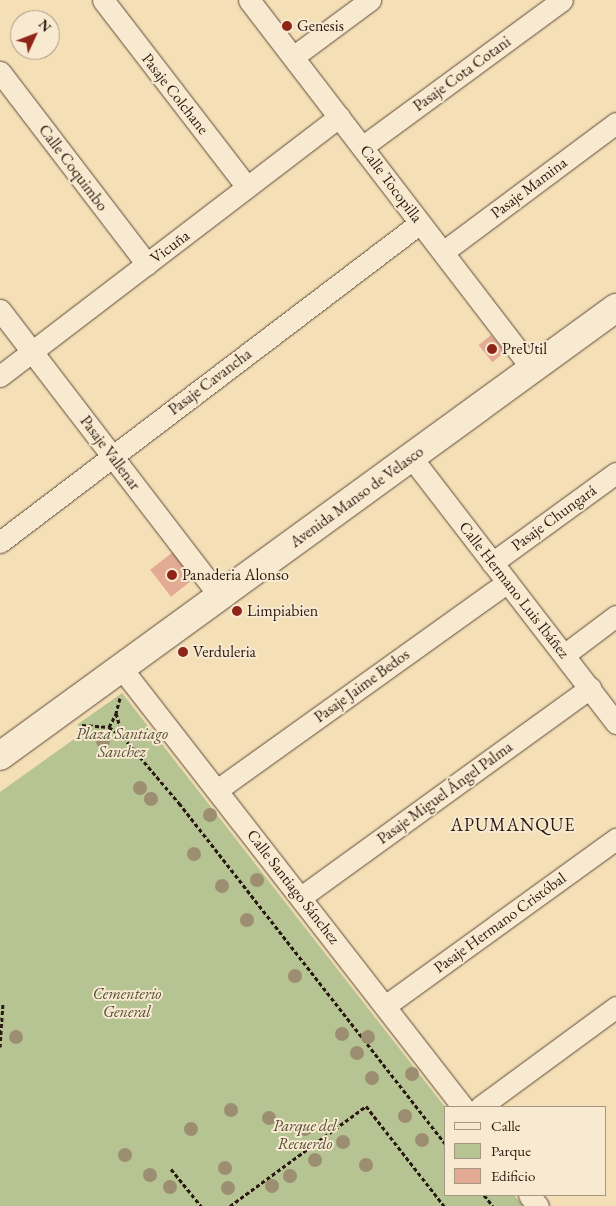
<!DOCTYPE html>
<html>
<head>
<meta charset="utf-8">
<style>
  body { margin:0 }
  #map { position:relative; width:616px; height:1206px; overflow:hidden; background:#f5dfb6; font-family:"EB Garamond",serif }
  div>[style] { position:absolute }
  .green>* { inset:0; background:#b6c392 }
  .building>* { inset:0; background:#e4ab94; transform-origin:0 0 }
  .path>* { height:3px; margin-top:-1.5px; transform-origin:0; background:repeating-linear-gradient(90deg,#2a1911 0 4px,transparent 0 6.5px) }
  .roads { filter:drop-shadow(0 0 1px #5d4a3a) drop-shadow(0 0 1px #5d4a3a) }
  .minor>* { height:21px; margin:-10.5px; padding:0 10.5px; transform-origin:10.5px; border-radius:10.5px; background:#f8ead0 }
  .tertiary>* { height:28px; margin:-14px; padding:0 14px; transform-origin:14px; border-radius:14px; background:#f8ead0 }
  .trees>* { width:14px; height:14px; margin:-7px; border-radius:50%; background:#9c8e71 }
  .dots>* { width:14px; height:14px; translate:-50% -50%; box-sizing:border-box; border:2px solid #f8ead0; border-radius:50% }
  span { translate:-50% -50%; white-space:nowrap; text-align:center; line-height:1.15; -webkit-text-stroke:4px #f8ead0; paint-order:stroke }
  .poi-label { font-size:16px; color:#2a1911 }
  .left { translate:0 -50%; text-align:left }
  .street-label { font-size:16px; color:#2a1911 }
  .park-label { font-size:16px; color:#544c38; font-style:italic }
  .neighbourhood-label { font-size:18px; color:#2a1911; letter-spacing:1px }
  .legend { position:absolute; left:444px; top:1106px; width:162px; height:90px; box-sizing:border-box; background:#f8ead0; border:1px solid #a69684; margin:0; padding:6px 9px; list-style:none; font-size:15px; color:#2a1911 }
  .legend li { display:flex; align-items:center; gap:10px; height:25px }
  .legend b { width:25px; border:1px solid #a69684 }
  .north { position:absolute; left:10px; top:10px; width:50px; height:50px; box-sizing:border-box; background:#f8ead0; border:1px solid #a69684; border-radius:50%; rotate:47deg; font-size:14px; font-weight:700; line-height:20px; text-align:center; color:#2a1911 }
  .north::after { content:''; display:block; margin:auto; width:18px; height:22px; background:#8f2418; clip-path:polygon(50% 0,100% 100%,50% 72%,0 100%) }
</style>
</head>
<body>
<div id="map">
  <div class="green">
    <i style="clip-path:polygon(122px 693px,445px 1107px,445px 1195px,514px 1195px,523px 1206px,0 1206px,0 792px,77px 737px,78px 724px)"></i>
  </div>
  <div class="building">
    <i style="left:491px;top:335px;width:22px;height:16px;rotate:51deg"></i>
    <i style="left:173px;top:552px;width:34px;height:29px;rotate:52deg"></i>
  </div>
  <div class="path">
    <i style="left:120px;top:698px;width:16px;rotate:105deg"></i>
    <i style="left:116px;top:713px;width:25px;rotate:74deg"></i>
    <i style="left:123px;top:737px;width:87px;rotate:49.7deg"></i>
    <i style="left:179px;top:803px;width:432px;rotate:52deg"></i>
    <i style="left:82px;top:725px;width:27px;rotate:4deg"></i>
    <i style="left:109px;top:727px;width:17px;rotate:36deg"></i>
    <i style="left:109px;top:727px;width:15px;rotate:-62deg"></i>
    <i style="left:0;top:1047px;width:44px;rotate:-86.1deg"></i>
    <i style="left:171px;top:1169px;width:48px;rotate:51deg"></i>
    <i style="left:484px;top:1195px;width:14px;rotate:51deg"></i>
    <i style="left:230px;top:1206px;width:169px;rotate:-36.3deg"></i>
    <i style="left:366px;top:1106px;width:127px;rotate:52deg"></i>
  </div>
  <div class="roads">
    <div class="minor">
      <i style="left:103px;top:0;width:236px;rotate:52.4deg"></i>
      <i style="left:249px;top:0;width:465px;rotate:52.5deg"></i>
      <i style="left:293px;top:57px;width:96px;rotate:-36.5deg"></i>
      <i style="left:0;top:72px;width:242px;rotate:52.6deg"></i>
      <i style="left:362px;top:147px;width:248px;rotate:-36.3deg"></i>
      <i style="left:443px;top:252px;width:216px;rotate:-36.7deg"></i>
      <i style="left:0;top:310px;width:362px;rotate:52.5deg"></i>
      <i style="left:0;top:376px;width:427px;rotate:-37.4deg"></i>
      <i style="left:411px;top:457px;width:336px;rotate:52.4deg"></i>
      <i style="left:0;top:542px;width:527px;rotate:-37.22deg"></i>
      <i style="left:492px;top:563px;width:153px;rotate:-36deg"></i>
      <i style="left:564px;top:655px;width:65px;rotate:-36.9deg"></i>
      <i style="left:122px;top:669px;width:555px;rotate:52.1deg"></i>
      <i style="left:217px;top:790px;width:357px;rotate:-35.6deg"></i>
      <i style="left:301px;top:897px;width:357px;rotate:-35.9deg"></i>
      <i style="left:385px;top:1006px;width:285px;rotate:-35.9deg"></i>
      <i style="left:480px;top:1107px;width:169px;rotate:-36.3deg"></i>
      <i style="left:529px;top:1195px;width:14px;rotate:51deg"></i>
    </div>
    <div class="tertiary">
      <i style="left:0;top:756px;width:762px;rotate:-36.03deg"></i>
    </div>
  </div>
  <div class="trees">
    <i style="left:103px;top:741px"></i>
    <i style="left:140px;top:788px"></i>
    <i style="left:151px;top:799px"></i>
    <i style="left:210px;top:815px"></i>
    <i style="left:194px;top:854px"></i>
    <i style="left:257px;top:880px"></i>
    <i style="left:222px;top:886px"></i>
    <i style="left:247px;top:920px"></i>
    <i style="left:295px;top:976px"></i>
    <i style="left:342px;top:1034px"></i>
    <i style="left:16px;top:1037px"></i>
    <i style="left:368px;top:1037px"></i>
    <i style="left:357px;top:1053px"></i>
    <i style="left:412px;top:1074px"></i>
    <i style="left:372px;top:1078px"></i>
    <i style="left:231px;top:1110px"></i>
    <i style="left:405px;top:1116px"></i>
    <i style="left:269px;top:1118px"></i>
    <i style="left:191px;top:1129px"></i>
    <i style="left:305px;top:1129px"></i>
    <i style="left:422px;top:1140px"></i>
    <i style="left:343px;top:1142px"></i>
    <i style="left:125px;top:1155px"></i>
    <i style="left:315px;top:1160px"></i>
    <i style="left:366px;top:1165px"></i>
    <i style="left:225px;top:1168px"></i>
    <i style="left:150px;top:1175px"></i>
    <i style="left:290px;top:1176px"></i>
    <i style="left:272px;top:1186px"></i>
    <i style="left:170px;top:1187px"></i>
    <i style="left:228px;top:1188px"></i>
  </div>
  <div class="dots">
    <i style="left:287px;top:26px;background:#8f2418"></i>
    <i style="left:492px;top:349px;background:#8f2418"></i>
    <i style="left:172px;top:575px;background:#8f2418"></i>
    <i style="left:237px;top:611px;background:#8f2418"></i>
    <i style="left:183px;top:652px;background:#8f2418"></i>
  </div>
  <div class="poi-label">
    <span class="left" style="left:297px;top:26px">Genesis</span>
    <span class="left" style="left:502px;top:349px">PreUtil</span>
    <span class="left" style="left:182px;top:575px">Panaderia Alonso</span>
    <span class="left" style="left:247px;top:611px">Limpiabien</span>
    <span class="left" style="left:193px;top:652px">Verduleria</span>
  </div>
  <div class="street-label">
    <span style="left:462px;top:74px;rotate:-36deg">Pasaje Cota Cotani</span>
    <span style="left:175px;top:94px;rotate:52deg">Pasaje Colchane</span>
    <span style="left:73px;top:168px;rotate:53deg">Calle Coquimbo</span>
    <span style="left:391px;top:184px;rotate:53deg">Calle Tocopilla</span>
    <span style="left:529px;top:188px;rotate:-37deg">Pasaje Mamina</span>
    <span style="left:170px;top:247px;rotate:-37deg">Vicuña</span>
    <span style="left:210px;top:382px;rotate:-37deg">Pasaje Cavancha</span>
    <span style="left:110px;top:453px;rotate:53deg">Pasaje Vallenar</span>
    <span style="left:357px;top:497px;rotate:-36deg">Avenida Manso de Velasco</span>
    <span style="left:554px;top:518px;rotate:-36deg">Pasaje Chungará</span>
    <span style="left:514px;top:590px;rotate:52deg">Calle Hermano Luis Ibáñez</span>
    <span style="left:362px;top:686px;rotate:-36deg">Pasaje Jaime Bedos</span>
    <span style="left:445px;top:793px;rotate:-36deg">Pasaje Miguel Ángel Palma</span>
    <span style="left:293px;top:887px;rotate:52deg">Calle Santiago Sánchez</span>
    <span style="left:500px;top:923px;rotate:-36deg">Pasaje Hermano Cristóbal</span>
  </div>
  <div class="park-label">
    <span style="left:122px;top:743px">Plaza Santiago<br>Sanchez</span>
    <span style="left:127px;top:1003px">Cementerio<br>General</span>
    <span style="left:305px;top:1135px">Parque del<br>Recuerdo</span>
  </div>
  <div class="neighbourhood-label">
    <span style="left:513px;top:825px">APUMANQUE</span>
  </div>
  <ul class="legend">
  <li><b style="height:6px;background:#f8ead0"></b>Calle</li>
  <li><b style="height:14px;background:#b6c392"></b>Parque</li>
  <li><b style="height:14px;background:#e4ab94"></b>Edificio</li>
  </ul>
  <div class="north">N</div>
</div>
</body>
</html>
